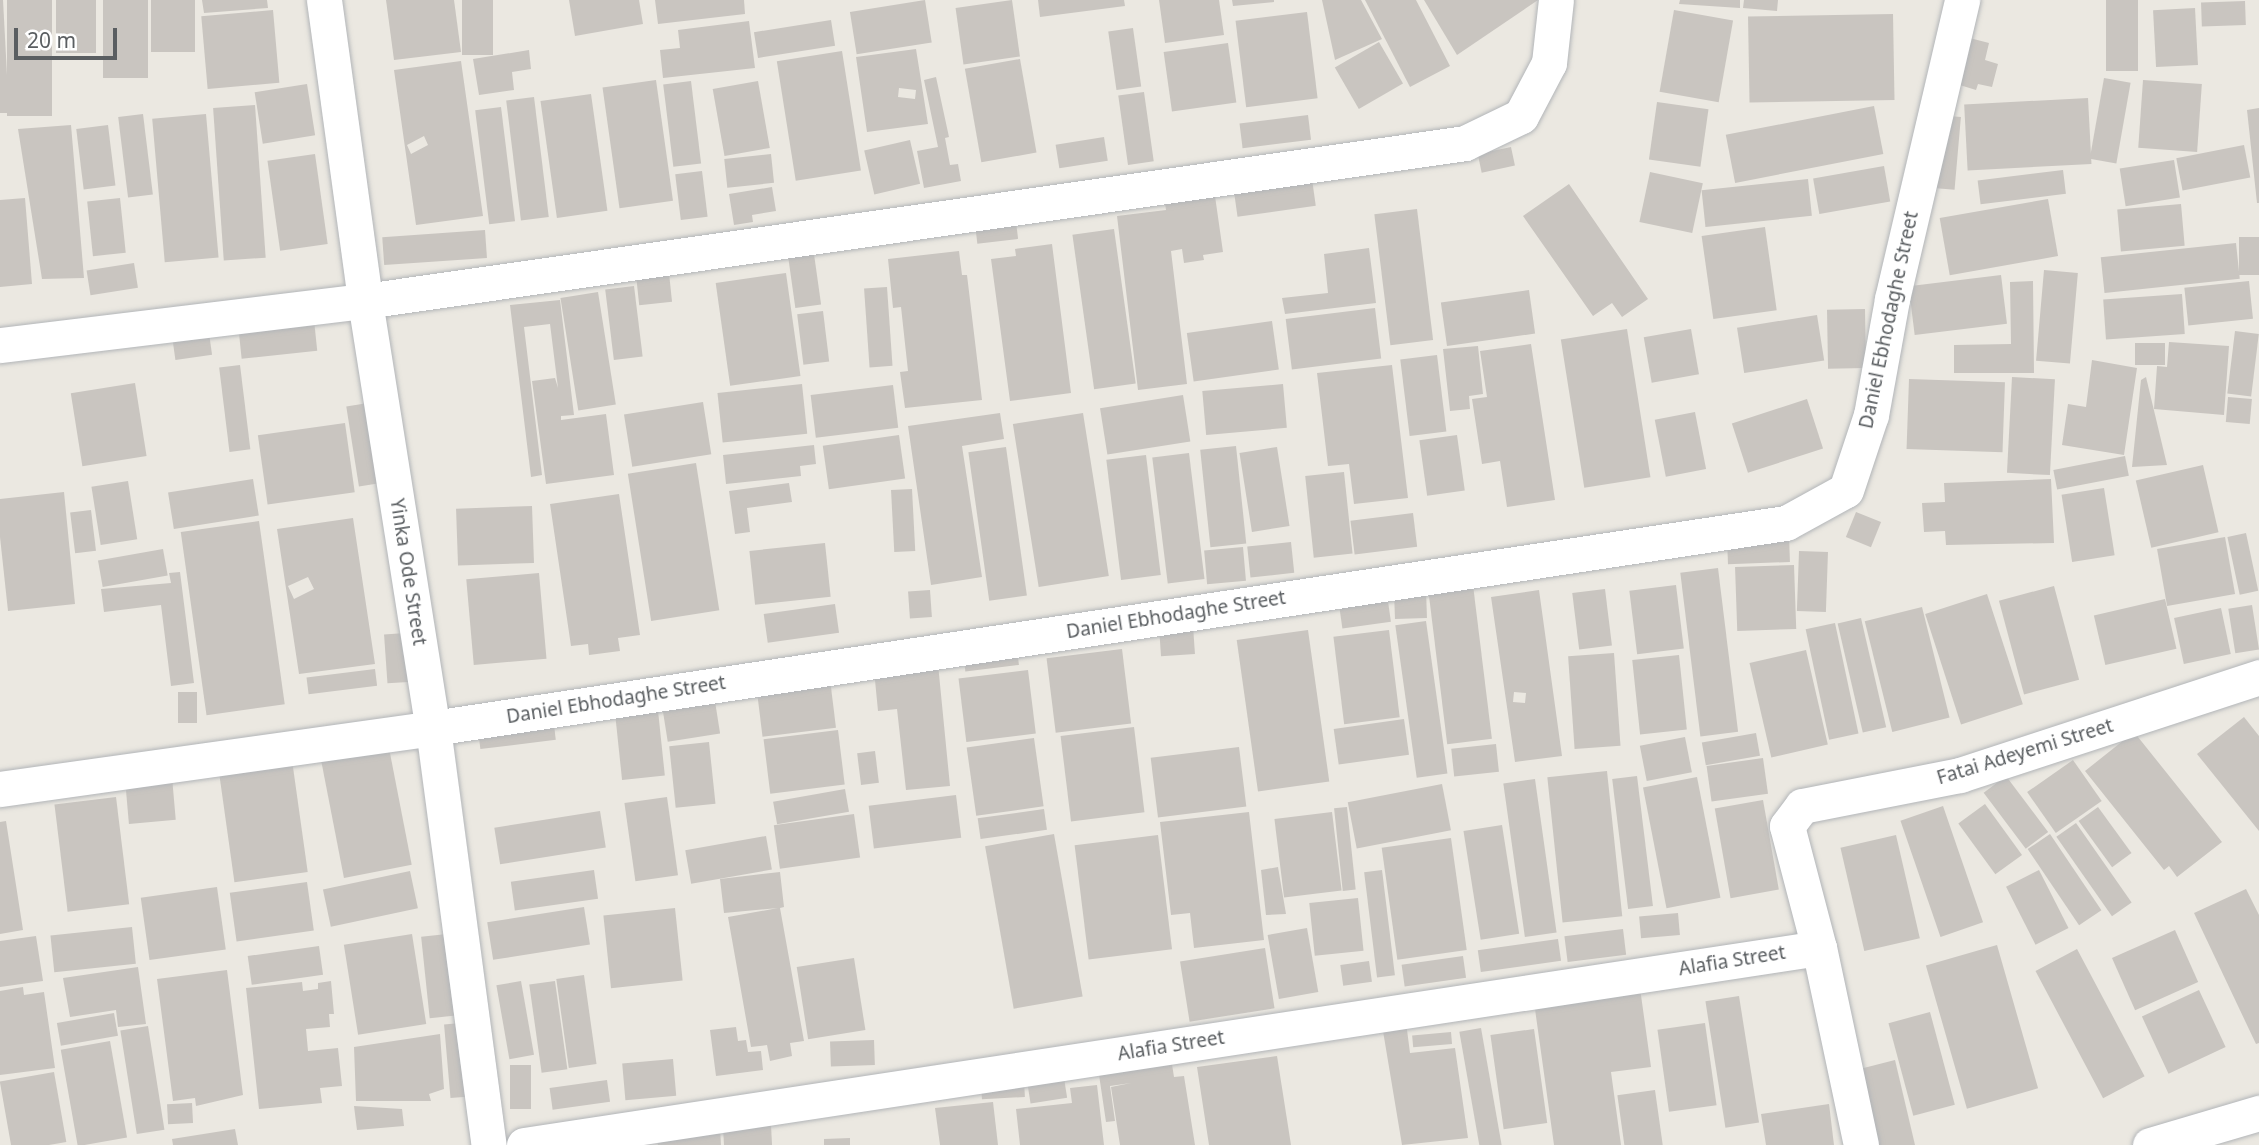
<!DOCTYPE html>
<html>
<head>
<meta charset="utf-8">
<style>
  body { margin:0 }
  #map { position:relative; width:2259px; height:1145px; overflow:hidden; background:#ebe8e1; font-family:"Noto Sans",sans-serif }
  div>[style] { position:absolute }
  .building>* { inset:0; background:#c9c5c0; transform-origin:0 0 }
  .roads { filter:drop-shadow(0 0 2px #b2b5b8) drop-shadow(0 0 2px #b2b5b8) }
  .minor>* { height:35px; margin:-17.5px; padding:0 17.5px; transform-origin:17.5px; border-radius:17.5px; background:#fff }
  span { translate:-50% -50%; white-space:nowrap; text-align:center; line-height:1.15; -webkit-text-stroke:5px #fff; paint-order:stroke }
  .street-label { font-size:19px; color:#5a5e61 }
  .scale { position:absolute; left:14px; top:28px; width:103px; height:32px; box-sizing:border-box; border:4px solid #5a5e61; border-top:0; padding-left:9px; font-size:21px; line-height:24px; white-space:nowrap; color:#5a5e61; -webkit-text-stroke:5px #fff; paint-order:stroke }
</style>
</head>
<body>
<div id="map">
  <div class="building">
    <i style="clip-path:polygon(0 0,3px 0,9px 113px,0 113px)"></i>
    <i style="left:7px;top:0;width:45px;height:116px"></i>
    <i style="left:56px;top:0;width:40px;height:53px"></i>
    <i style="left:103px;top:0;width:45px;height:78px"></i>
    <i style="left:151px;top:0;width:44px;height:52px"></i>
    <i style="clip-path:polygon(202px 0,267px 0,268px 8px,204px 13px)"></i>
    <i style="clip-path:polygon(386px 0,454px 0,461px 52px,394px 60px)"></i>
    <i style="left:462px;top:0;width:31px;height:55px"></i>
    <i style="clip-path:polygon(569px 0,639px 0,643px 24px,575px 36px)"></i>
    <i style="clip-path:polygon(655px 0,744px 0,745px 14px,658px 24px)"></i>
    <i style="left:925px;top:0;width:43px;height:76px;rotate:81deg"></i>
    <i style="left:1012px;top:0;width:57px;height:57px;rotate:82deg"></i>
    <i style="clip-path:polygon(1038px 0,1124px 0,1125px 6px,1040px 17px)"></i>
    <i style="clip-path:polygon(1159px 0,1219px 0,1224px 35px,1165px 43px)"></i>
    <i style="clip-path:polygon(1232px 0,1274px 0,1274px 2px,1233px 6px)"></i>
    <i style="clip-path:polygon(1322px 0,1361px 0,1382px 39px,1335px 60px)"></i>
    <i style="clip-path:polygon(1365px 0,1416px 0,1450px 66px,1410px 87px)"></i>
    <i style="clip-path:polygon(1424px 0,1538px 0,1457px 55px)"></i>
    <i style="clip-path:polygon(1680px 0,1740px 0,1740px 8px,1679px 4px)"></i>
    <i style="clip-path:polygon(1744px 0,1778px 0,1777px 11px,1743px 8px)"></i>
    <i style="left:2106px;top:0;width:32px;height:71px"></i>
    <i style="left:2245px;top:1px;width:24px;height:44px;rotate:88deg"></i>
    <i style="left:2195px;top:8px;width:57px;height:42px;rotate:87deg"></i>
    <i style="left:273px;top:10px;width:73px;height:72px;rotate:85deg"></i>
    <i style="left:1674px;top:10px;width:60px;height:83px;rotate:10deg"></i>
    <i style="left:1307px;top:12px;width:87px;height:72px;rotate:83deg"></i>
    <i style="left:1893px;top:14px;width:86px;height:145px;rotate:89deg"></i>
    <i style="left:831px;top:20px;width:26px;height:78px;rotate:81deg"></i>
    <i style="clip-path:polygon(749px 21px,755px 68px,663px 78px,660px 50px,680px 48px,678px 30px)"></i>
    <i style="left:1133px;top:28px;width:59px;height:25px;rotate:82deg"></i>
    <i style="clip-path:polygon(1962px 36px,1989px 43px,1985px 60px,1998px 64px,1992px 87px,1978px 84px,1976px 90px,1950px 82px)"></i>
    <i style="left:1379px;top:42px;width:48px;height:51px;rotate:60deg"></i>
    <i style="left:1228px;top:43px;width:60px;height:65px;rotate:82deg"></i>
    <i style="clip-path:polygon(evenodd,916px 49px,928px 124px,867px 132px,856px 57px,916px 49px,899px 88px,916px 90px,915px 99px,898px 97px,899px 88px)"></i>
    <i style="clip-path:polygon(529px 50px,531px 69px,512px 72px,514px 90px,479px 95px,473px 59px)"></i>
    <i style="left:842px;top:51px;width:121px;height:66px;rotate:81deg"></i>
    <i style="left:1020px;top:59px;width:95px;height:56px;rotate:80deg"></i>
    <i style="clip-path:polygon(evenodd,461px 61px,483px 216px,416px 225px,394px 70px,461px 61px,424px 136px,428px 145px,411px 154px,407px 145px,424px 136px)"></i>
    <i style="clip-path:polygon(936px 77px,949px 137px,945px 138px,950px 165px,958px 164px,961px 181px,924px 188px,917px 151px,938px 147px,924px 80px)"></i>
    <i style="left:2104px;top:78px;width:27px;height:82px;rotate:10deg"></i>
    <i style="left:656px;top:80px;width:122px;height:54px;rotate:82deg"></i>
    <i style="left:2143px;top:80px;width:59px;height:68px;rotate:4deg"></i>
    <i style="left:691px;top:81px;width:83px;height:28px;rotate:83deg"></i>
    <i style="left:758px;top:81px;width:68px;height:46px;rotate:80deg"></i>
    <i style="left:307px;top:84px;width:52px;height:53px;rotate:81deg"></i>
    <i style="left:1144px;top:92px;width:70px;height:26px;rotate:82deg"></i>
    <i style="left:591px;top:94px;width:118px;height:51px;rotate:82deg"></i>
    <i style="left:534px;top:97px;width:121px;height:28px;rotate:83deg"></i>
    <i style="left:2088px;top:98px;width:66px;height:124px;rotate:87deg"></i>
    <i style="left:1657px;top:102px;width:52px;height:58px;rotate:8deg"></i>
    <i style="left:255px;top:105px;width:153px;height:42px;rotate:86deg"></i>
    <i style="left:1874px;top:106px;width:49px;height:151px;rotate:79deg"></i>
    <i style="left:501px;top:107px;width:115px;height:26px;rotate:83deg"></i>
    <i style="clip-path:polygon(2259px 108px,2259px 203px,2257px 203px,2247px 110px)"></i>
    <i style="left:143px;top:114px;width:81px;height:25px;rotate:83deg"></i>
    <i style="left:206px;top:114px;width:144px;height:54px;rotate:85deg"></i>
    <i style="left:1308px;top:115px;width:25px;height:69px;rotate:83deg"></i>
    <i style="left:1937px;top:115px;width:24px;height:73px;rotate:5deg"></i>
    <i style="clip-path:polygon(71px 125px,84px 278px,42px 279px,18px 129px)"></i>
    <i style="left:108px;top:125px;width:61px;height:32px;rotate:83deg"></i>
    <i style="left:1104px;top:137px;width:24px;height:49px;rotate:81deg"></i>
    <i style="left:910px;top:140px;width:45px;height:47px;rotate:77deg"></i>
    <i style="left:2244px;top:145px;width:33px;height:69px;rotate:79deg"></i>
    <i style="left:1511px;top:147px;width:19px;height:34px;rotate:78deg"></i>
    <i style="left:315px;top:154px;width:91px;height:48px;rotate:82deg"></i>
    <i style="left:771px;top:154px;width:29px;height:47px;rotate:84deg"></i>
    <i style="left:2174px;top:160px;width:38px;height:55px;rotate:81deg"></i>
    <i style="left:1884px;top:166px;width:36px;height:72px;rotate:80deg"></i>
    <i style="left:2063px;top:170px;width:24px;height:86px;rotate:83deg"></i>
    <i style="left:702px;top:171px;width:46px;height:27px;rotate:83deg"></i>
    <i style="left:1650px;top:172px;width:54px;height:51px;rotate:12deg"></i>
    <i style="left:1312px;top:179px;width:27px;height:79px;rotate:82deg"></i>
    <i style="left:1808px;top:179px;width:37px;height:107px;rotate:84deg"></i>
    <i style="clip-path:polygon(1569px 184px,1648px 299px,1622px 317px,1612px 303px,1593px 316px,1523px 216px)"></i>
    <i style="clip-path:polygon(772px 187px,776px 211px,752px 215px,753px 222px,734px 225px,729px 194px)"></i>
    <i style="clip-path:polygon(1215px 196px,1223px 252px,1203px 255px,1204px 260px,1184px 263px,1182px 249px,1171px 251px,1187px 384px,1138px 390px,1117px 216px,1166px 210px,1165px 203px)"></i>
    <i style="clip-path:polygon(25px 198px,32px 284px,0 287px,0 200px)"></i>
    <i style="left:120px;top:198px;width:55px;height:33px;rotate:84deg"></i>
    <i style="left:2048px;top:199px;width:58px;height:110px;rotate:80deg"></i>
    <i style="left:2181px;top:204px;width:42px;height:64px;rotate:85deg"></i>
    <i style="left:1417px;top:209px;width:132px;height:43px;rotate:83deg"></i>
    <i style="left:1016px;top:222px;width:17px;height:41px;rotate:83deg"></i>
    <i style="left:1765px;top:227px;width:84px;height:64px;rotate:82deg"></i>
    <i style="left:1114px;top:229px;width:156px;height:42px;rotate:82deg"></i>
    <i style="left:485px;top:230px;width:28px;height:103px;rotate:86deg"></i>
    <i style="left:2259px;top:237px;width:38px;height:20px;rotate:90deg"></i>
    <i style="left:2236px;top:243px;width:36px;height:136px;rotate:84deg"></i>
    <i style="clip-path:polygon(1052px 244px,1071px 393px,1010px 401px,991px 259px,1016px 256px,1015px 249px)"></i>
    <i style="clip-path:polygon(1369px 248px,1376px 303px,1285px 314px,1282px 298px,1328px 293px,1324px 254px)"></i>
    <i style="clip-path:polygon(959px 251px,962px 275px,967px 275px,982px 400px,905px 408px,900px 372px,908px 371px,901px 307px,893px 308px,888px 259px)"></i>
    <i style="left:814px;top:254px;width:51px;height:26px;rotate:82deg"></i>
    <i style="left:134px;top:263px;width:25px;height:48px;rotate:81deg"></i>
    <i style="left:2044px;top:270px;width:34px;height:91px;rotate:5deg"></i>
    <i style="left:669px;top:273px;width:29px;height:33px;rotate:84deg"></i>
    <i style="left:786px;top:273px;width:104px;height:71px;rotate:82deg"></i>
    <i style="left:2001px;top:275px;width:49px;height:93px;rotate:83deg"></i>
    <i style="clip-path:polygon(2033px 281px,2034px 373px,1954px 373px,1954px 345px,2011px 344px,2010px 282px)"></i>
    <i style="left:2249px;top:281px;width:38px;height:65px;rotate:84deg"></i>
    <i style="left:634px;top:286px;width:71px;height:29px;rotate:83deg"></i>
    <i style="left:887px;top:287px;width:79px;height:23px;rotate:86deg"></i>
    <i style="left:1529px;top:290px;width:44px;height:89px;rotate:82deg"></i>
    <i style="left:598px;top:292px;width:114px;height:38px;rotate:81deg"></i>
    <i style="left:2182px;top:294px;width:40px;height:79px;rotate:86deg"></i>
    <i style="clip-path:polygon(560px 300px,574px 415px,561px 416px,561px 420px,606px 414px,614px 475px,546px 484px,532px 381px,555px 378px,558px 388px,550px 324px,524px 327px,542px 475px,531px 477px,510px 305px)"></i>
    <i style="left:1375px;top:308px;width:51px;height:90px;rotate:83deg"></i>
    <i style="left:1865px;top:309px;width:59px;height:38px;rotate:89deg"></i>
    <i style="left:823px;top:311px;width:51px;height:26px;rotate:83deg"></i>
    <i style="left:1817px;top:315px;width:46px;height:81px;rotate:81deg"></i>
    <i style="left:314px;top:320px;width:31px;height:76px;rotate:84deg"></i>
    <i style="left:1272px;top:321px;width:49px;height:86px;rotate:82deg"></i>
    <i style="left:1627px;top:329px;width:150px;height:67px;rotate:81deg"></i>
    <i style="left:1691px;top:329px;width:46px;height:48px;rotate:80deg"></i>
    <i style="left:2235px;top:331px;width:24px;height:63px;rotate:7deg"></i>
    <i style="left:209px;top:333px;width:22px;height:37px;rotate:82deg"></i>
    <i style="clip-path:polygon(2169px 342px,2229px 346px,2224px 415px,2154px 409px,2157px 366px,2167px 367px)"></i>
    <i style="left:2135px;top:343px;width:30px;height:22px"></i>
    <i style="clip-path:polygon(1531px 344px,1555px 500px,1507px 507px,1500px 461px,1482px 464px,1472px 399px,1487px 397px,1480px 351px)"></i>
    <i style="clip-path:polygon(1478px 346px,1483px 394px,1469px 396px,1470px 409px,1450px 411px,1443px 349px)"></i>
    <i style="left:1437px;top:355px;width:77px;height:37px;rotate:83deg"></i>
    <i style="clip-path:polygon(2092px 360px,2137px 368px,2124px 455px,2062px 445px,2068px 404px,2086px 407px)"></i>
    <i style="left:240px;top:365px;width:85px;height:21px;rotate:83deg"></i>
    <i style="clip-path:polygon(1392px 365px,1408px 498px,1354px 504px,1349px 464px,1328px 466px,1317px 373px)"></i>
    <i style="left:2012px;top:377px;width:43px;height:96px;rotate:3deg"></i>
    <i style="clip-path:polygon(2146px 377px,2167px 465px,2132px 467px,2141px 380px)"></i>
    <i style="left:1909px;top:379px;width:96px;height:70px;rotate:2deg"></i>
    <i style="left:135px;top:383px;width:74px;height:65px;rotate:81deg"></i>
    <i style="left:802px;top:384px;width:50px;height:85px;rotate:84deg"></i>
    <i style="left:1283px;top:384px;width:44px;height:81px;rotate:85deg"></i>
    <i style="left:893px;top:385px;width:43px;height:83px;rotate:83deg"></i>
    <i style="left:1183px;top:395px;width:47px;height:84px;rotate:81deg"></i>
    <i style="left:2228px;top:397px;width:24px;height:25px;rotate:5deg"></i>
    <i style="left:1807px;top:399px;width:52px;height:79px;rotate:72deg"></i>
    <i style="left:703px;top:402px;width:53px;height:80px;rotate:81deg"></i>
    <i style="left:368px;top:403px;width:81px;height:22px;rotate:81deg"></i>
    <i style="left:1695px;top:412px;width:58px;height:41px;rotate:79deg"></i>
    <i style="clip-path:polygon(1000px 413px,1004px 439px,962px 446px,982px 577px,931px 585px,908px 426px)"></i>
    <i style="left:1083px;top:413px;width:165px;height:71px;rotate:81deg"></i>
    <i style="left:345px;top:423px;width:70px;height:88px;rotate:82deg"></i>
    <i style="left:899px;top:435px;width:44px;height:77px;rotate:82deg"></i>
    <i style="left:1457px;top:435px;width:56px;height:38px;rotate:82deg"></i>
    <i style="clip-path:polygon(814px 445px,816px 464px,800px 466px,801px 476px,726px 484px,723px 455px)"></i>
    <i style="left:1236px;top:446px;width:98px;height:36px;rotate:84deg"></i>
    <i style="left:1006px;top:447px;width:150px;height:38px;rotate:82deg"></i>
    <i style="left:1277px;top:447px;width:80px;height:38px;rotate:81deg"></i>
    <i style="left:1189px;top:453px;width:127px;height:37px;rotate:83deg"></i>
    <i style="left:1146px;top:455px;width:121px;height:40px;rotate:83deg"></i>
    <i style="left:2125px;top:456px;width:20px;height:73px;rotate:79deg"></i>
    <i style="left:696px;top:463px;width:149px;height:69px;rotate:81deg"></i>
    <i style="left:2203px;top:465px;width:69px;height:69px;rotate:77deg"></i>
    <i style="left:1344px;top:472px;width:82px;height:39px;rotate:84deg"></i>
    <i style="left:253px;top:479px;width:37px;height:86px;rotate:81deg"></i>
    <i style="clip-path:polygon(2051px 479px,2054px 543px,1946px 545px,1945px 531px,1924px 532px,1922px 503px,1945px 502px,1944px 483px)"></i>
    <i style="left:128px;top:481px;width:59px;height:37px;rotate:81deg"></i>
    <i style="clip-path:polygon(789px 483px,792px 502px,747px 508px,750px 532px,735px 534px,729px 491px)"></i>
    <i style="left:2104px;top:488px;width:68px;height:43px;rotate:81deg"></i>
    <i style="left:912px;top:489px;width:62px;height:21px;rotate:87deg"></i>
    <i style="clip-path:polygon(64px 492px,75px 604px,8px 611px,0 537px,0 499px)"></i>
    <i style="clip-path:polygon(619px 494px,640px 635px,618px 638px,620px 651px,589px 655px,588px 644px,571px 646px,550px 504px)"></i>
    <i style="left:532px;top:506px;width:57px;height:76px;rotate:88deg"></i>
    <i style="left:91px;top:510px;width:41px;height:21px;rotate:83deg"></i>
    <i style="left:1856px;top:512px;width:27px;height:27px;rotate:22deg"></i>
    <i style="left:1413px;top:513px;width:34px;height:63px;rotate:83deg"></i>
    <i style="clip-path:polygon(evenodd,353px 518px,375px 664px,299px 674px,277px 529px,353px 518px,308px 577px,314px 589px,294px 599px,288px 586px,308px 577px)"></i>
    <i style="left:259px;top:521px;width:185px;height:79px;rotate:82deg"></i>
    <i style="left:2246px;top:533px;width:59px;height:19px;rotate:78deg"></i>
    <i style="left:1789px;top:535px;width:27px;height:62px;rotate:88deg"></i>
    <i style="left:2225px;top:537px;width:58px;height:69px;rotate:80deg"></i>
    <i style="left:1291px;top:542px;width:31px;height:44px;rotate:84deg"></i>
    <i style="left:825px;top:543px;width:54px;height:76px;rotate:84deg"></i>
    <i style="left:1243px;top:547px;width:34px;height:39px;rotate:85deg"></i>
    <i style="left:163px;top:549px;width:27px;height:66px;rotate:80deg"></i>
    <i style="left:1799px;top:551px;width:29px;height:60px;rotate:2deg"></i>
    <i style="left:1794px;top:565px;width:64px;height:59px;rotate:88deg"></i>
    <i style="left:1718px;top:568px;width:165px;height:38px;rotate:83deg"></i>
    <i style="clip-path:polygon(180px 572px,194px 683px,171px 686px,161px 605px,104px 612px,101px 589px,171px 583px,169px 573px)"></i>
    <i style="left:539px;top:573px;width:86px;height:73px;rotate:85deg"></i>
    <i style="left:1473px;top:585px;width:155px;height:45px;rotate:83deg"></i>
    <i style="left:1676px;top:585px;width:64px;height:47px;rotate:83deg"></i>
    <i style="left:2054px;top:586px;width:97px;height:57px;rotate:75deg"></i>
    <i style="left:1605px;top:589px;width:57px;height:33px;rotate:83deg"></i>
    <i style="left:930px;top:590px;width:27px;height:22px;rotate:86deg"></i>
    <i style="left:1426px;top:590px;width:28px;height:32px;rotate:88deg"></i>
    <i style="clip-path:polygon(evenodd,1539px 590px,1562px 756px,1515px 762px,1491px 597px,1539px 590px,1514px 692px,1526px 693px,1525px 703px,1513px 702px,1514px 692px)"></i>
    <i style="left:1387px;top:594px;width:28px;height:49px;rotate:82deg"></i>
    <i style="left:1987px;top:594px;width:116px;height:65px;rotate:72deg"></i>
    <i style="left:2165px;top:599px;width:51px;height:73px;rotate:77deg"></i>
    <i style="left:835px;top:604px;width:29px;height:72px;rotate:82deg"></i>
    <i style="left:2252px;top:605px;width:45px;height:24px;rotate:81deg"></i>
    <i style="left:1922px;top:607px;width:114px;height:59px;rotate:76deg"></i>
    <i style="left:2221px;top:608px;width:47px;height:48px;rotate:78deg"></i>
    <i style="left:1861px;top:618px;width:112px;height:24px;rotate:77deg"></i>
    <i style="left:1426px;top:621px;width:154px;height:31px;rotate:82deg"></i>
    <i style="left:1835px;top:623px;width:113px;height:30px;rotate:78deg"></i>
    <i style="left:1193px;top:626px;width:28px;height:34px;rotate:86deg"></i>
    <i style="left:1308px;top:630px;width:153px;height:72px;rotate:82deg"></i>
    <i style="left:1389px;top:630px;width:88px;height:56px;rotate:83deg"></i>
    <i style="left:405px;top:633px;width:49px;height:21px;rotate:86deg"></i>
    <i style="left:1017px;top:649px;width:16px;height:54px;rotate:83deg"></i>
    <i style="left:1122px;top:649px;width:75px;height:76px;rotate:83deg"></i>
    <i style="left:1806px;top:650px;width:97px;height:58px;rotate:77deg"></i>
    <i style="left:1614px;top:653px;width:93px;height:46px;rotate:86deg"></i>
    <i style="left:1679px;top:655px;width:75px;height:47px;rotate:84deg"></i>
    <i style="clip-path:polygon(938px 664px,950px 786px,906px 790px,897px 709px,878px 711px,874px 670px)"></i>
    <i style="left:375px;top:669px;width:17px;height:69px;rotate:83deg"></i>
    <i style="left:1028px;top:670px;width:64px;height:70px;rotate:83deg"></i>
    <i style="left:830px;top:679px;width:49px;height:74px;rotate:83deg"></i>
    <i style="left:178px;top:692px;width:19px;height:31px"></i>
    <i style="left:714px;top:695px;width:39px;height:53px;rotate:81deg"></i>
    <i style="left:657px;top:701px;width:75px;height:43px;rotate:84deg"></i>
    <i style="left:553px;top:717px;width:23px;height:76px;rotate:83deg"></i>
    <i style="clip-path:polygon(2244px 717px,2259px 736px,2259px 831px,2197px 754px)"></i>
    <i style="left:1404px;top:719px;width:36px;height:71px;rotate:82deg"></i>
    <i style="left:1134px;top:727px;width:86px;height:74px;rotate:83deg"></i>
    <i style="left:838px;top:730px;width:55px;height:75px;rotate:83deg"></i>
    <i style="clip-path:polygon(2134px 732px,2222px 842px,2177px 877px,2169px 866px,2164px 870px,2085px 771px)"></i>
    <i style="left:1756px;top:733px;width:23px;height:55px;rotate:80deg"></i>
    <i style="left:1685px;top:737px;width:36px;height:46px;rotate:79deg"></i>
    <i style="left:1034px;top:738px;width:69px;height:68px;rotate:82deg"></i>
    <i style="left:709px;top:742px;width:62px;height:40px;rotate:84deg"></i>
    <i style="left:1496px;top:744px;width:28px;height:45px;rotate:84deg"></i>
    <i style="left:1239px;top:747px;width:60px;height:89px;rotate:83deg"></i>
    <i style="left:389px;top:748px;width:119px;height:69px;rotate:79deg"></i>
    <i style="left:875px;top:751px;width:32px;height:18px;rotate:83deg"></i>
    <i style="left:1763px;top:758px;width:36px;height:57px;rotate:82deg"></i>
    <i style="left:292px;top:760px;width:113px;height:74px;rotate:82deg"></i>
    <i style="left:2073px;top:760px;width:50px;height:56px;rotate:55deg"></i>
    <i style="left:1607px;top:771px;width:146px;height:60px;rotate:84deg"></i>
    <i style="left:1637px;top:776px;width:131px;height:25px;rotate:83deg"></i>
    <i style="left:2006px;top:776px;width:70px;height:28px;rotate:53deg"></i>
    <i style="left:172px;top:777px;width:43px;height:47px;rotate:85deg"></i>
    <i style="left:1697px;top:777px;width:123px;height:55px;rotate:79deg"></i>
    <i style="left:1535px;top:779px;width:155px;height:32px;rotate:82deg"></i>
    <i style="left:1442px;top:784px;width:47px;height:96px;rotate:79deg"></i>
    <i style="left:845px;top:789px;width:23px;height:73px;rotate:80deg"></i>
    <i style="left:956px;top:795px;width:43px;height:88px;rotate:83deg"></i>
    <i style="left:116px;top:797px;width:108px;height:62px;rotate:83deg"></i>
    <i style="left:667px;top:797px;width:79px;height:43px;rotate:82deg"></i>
    <i style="left:1763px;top:800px;width:91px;height:49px;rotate:80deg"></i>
    <i style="left:1985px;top:804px;width:63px;height:33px;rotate:54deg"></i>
    <i style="left:1943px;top:806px;width:123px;height:45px;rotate:71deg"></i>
    <i style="left:1347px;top:807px;width:83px;height:13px;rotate:84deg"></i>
    <i style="left:2098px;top:807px;width:57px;height:24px;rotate:54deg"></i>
    <i style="left:1044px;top:809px;width:21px;height:67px;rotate:82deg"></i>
    <i style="left:600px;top:811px;width:37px;height:107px;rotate:81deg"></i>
    <i style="clip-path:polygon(1249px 812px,1264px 940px,1194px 948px,1190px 913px,1171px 915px,1160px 822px)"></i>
    <i style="left:1332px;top:812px;width:79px;height:58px;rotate:83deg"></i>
    <i style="left:854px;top:814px;width:44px;height:81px;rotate:82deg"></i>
    <i style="clip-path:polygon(6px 821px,23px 930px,0 934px,0 822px)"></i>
    <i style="left:2076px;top:823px;width:97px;height:24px;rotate:55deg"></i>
    <i style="left:1502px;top:825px;width:110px;height:39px;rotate:81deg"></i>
    <i style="left:1054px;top:834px;width:165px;height:70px;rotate:80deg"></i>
    <i style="left:2050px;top:834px;width:92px;height:27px;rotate:56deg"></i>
    <i style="left:1158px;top:835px;width:115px;height:84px;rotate:83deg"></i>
    <i style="left:1896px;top:835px;width:106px;height:57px;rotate:77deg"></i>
    <i style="left:766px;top:836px;width:34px;height:82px;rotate:80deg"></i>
    <i style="left:1451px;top:838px;width:113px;height:70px;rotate:82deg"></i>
    <i style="clip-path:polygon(1278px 867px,1286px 914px,1266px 915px,1261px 870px)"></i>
    <i style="left:594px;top:870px;width:29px;height:84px;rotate:82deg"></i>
    <i style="left:1382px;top:870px;width:106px;height:18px;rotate:83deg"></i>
    <i style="left:2039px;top:870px;width:65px;height:37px;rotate:63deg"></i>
    <i style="left:410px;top:871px;width:38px;height:89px;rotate:78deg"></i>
    <i style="clip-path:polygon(780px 872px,784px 907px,780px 908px,804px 1041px,790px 1043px,792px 1056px,770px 1061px,767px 1045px,751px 1047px,728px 917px,778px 908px,724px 913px,720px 879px)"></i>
    <i style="left:307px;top:882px;width:49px;height:78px;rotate:82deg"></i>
    <i style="left:217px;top:887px;width:63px;height:77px;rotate:82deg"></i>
    <i style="clip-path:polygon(2246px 889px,2259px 915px,2259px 1043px,2256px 1044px,2194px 913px)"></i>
    <i style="left:1358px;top:898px;width:53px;height:49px;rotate:84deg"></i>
    <i style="left:584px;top:907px;width:38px;height:98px;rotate:81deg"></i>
    <i style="left:675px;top:908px;width:73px;height:72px;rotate:84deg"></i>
    <i style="left:1678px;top:913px;width:22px;height:39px;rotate:85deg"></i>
    <i style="left:132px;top:927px;width:37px;height:82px;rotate:84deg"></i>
    <i style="left:1307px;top:928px;width:65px;height:40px;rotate:80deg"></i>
    <i style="left:1623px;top:929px;width:26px;height:59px;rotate:83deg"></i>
    <i style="left:2175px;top:930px;width:57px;height:69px;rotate:66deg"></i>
    <i style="left:412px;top:934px;width:91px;height:69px;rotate:81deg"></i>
    <i style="left:447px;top:934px;width:82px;height:26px;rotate:84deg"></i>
    <i style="clip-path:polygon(36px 936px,43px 981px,0 987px,0 941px)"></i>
    <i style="left:1558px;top:939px;width:22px;height:81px;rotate:82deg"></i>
    <i style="left:1997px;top:945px;width:149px;height:74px;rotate:74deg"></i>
    <i style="left:319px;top:946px;width:29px;height:72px;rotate:82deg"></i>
    <i style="left:1265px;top:948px;width:61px;height:86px;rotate:81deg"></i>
    <i style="left:2077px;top:949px;width:144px;height:47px;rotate:62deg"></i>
    <i style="left:1463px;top:956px;width:22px;height:62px;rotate:82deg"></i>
    <i style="left:854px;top:958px;width:73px;height:58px;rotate:81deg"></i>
    <i style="left:1369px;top:961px;width:21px;height:29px;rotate:82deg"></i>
    <i style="clip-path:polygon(138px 967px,146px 1024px,118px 1027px,116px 1010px,70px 1017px,63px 978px)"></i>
    <i style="clip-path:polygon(227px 970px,243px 1095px,196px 1106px,195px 1098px,173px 1101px,157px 979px)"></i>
    <i style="left:584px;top:975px;width:90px;height:28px;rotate:82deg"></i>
    <i style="clip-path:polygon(331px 981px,334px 1014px,329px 1014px,330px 1027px,306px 1029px,308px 1051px,338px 1048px,342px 1086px,320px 1088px,322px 1103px,259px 1109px,246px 988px,302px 982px,303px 991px,318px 989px,318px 983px)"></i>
    <i style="left:521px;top:981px;width:75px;height:25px;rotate:80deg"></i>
    <i style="left:555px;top:981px;width:89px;height:26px;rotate:82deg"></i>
    <i style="clip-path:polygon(23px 987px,24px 995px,44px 992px,55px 1068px,0 1075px,0 991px)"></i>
    <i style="clip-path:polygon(1640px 988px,1651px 1067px,1611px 1072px,1621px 1145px,1554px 1145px,1534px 1002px)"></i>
    <i style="left:2199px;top:990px;width:63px;height:63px;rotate:65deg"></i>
    <i style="left:1739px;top:996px;width:128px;height:34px;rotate:81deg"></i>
    <i style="left:1930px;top:1012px;width:96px;height:43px;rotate:75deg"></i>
    <i style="left:114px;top:1013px;width:23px;height:58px;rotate:80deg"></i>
    <i style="clip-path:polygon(1406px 1022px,1410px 1053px,1455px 1048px,1468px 1138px,1402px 1145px,1382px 1025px)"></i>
    <i style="left:460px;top:1023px;width:74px;height:16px;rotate:85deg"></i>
    <i style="left:1705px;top:1023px;width:83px;height:48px;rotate:82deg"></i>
    <i style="left:148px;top:1026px;width:105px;height:28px;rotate:81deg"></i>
    <i style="clip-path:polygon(736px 1027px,738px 1041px,746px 1040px,748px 1052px,761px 1051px,763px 1070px,716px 1076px,710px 1030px)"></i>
    <i style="left:1481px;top:1028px;width:119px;height:22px;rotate:80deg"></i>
    <i style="left:1534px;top:1029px;width:95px;height:44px;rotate:82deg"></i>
    <i style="left:1451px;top:1032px;width:12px;height:39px;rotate:85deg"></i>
    <i style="clip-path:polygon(440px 1034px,444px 1089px,429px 1094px,431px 1101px,356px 1101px,354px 1047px)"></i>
    <i style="left:874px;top:1040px;width:25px;height:44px;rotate:88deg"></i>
    <i style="left:110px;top:1041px;width:98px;height:50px;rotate:80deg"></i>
    <i style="clip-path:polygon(1277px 1056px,1291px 1145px,1209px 1145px,1197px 1067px)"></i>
    <i style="clip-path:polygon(1171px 1058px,1174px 1077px,1184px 1076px,1195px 1145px,1120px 1145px,1111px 1087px,1131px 1083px,1110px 1086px,1115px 1121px,1106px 1122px,1098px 1068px)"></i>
    <i style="left:673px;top:1059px;width:37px;height:51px;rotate:85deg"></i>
    <i style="clip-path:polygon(1895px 1060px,1915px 1145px,1865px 1145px,1848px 1072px)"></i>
    <i style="left:510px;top:1065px;width:21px;height:44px"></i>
    <i style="left:54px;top:1072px;width:71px;height:55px;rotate:80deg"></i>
    <i style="left:1064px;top:1078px;width:20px;height:37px;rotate:81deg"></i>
    <i style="left:607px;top:1080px;width:22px;height:58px;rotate:82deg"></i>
    <i style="left:1024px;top:1080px;width:17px;height:43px;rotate:87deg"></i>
    <i style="clip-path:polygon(1097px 1085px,1104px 1145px,1020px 1145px,1016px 1109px,1072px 1103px,1070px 1088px)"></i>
    <i style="left:1655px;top:1090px;width:56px;height:38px;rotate:82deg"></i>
    <i style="clip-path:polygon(993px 1102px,998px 1145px,940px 1145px,935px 1108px)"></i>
    <i style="left:192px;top:1103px;width:20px;height:25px;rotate:87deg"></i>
    <i style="clip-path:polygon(1829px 1104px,1834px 1145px,1766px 1145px,1761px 1114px)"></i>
    <i style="clip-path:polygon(354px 1106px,402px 1109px,404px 1126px,357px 1130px)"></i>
    <i style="left:771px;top:1125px;width:20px;height:48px;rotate:87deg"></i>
    <i style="left:720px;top:1127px;width:18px;height:63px;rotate:87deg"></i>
    <i style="clip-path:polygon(235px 1129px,238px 1145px,173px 1145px,172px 1139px)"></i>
    <i style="clip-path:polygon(850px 1138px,850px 1145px,824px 1145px,824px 1139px)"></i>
  </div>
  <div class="roads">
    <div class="minor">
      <i style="left:324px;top:0;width:304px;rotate:82.2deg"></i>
      <i style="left:365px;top:301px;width:432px;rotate:81deg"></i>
      <i style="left:433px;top:728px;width:421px;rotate:82.4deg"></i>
      <i style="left:0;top:345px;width:368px;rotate:-6.9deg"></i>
      <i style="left:365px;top:301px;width:1111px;rotate:-8.17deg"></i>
      <i style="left:1465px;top:143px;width:62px;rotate:-25.7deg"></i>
      <i style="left:1521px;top:116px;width:60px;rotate:-62.2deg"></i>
      <i style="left:1549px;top:63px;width:63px;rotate:-83.7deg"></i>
      <i style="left:0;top:789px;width:437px;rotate:-8deg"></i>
      <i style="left:433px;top:728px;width:1368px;rotate:-8.62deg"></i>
      <i style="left:1786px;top:523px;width:68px;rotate:-28.8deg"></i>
      <i style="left:1846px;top:490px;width:79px;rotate:-71.6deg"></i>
      <i style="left:1871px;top:415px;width:118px;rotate:-79.7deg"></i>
      <i style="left:1892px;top:299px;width:307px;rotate:-76.8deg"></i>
      <i style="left:524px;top:1145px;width:1310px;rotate:-8.65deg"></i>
      <i style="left:1861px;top:1145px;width:201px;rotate:-102deg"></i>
      <i style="left:1819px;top:948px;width:126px;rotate:-104.7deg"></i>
      <i style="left:1787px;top:826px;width:25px;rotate:-53deg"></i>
      <i style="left:1802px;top:806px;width:161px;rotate:-11.1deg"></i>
      <i style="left:1960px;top:775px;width:315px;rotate:-18.1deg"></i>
      <i style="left:2150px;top:1145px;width:114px;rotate:-16.4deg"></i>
    </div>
  </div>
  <div class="street-label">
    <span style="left:1889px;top:320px;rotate:-78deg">Daniel Ebhodaghe Street</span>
    <span style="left:408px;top:572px;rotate:81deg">Yinka Ode Street</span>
    <span style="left:1176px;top:615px;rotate:-9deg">Daniel Ebhodaghe Street</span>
    <span style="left:616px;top:700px;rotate:-9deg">Daniel Ebhodaghe Street</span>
    <span style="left:2025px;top:752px;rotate:-17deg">Fatai Adeyemi Street</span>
    <span style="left:1732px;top:961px;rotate:-9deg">Alafia Street</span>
    <span style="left:1171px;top:1046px;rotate:-9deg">Alafia Street</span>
  </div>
  <div class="scale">20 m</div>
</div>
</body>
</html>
